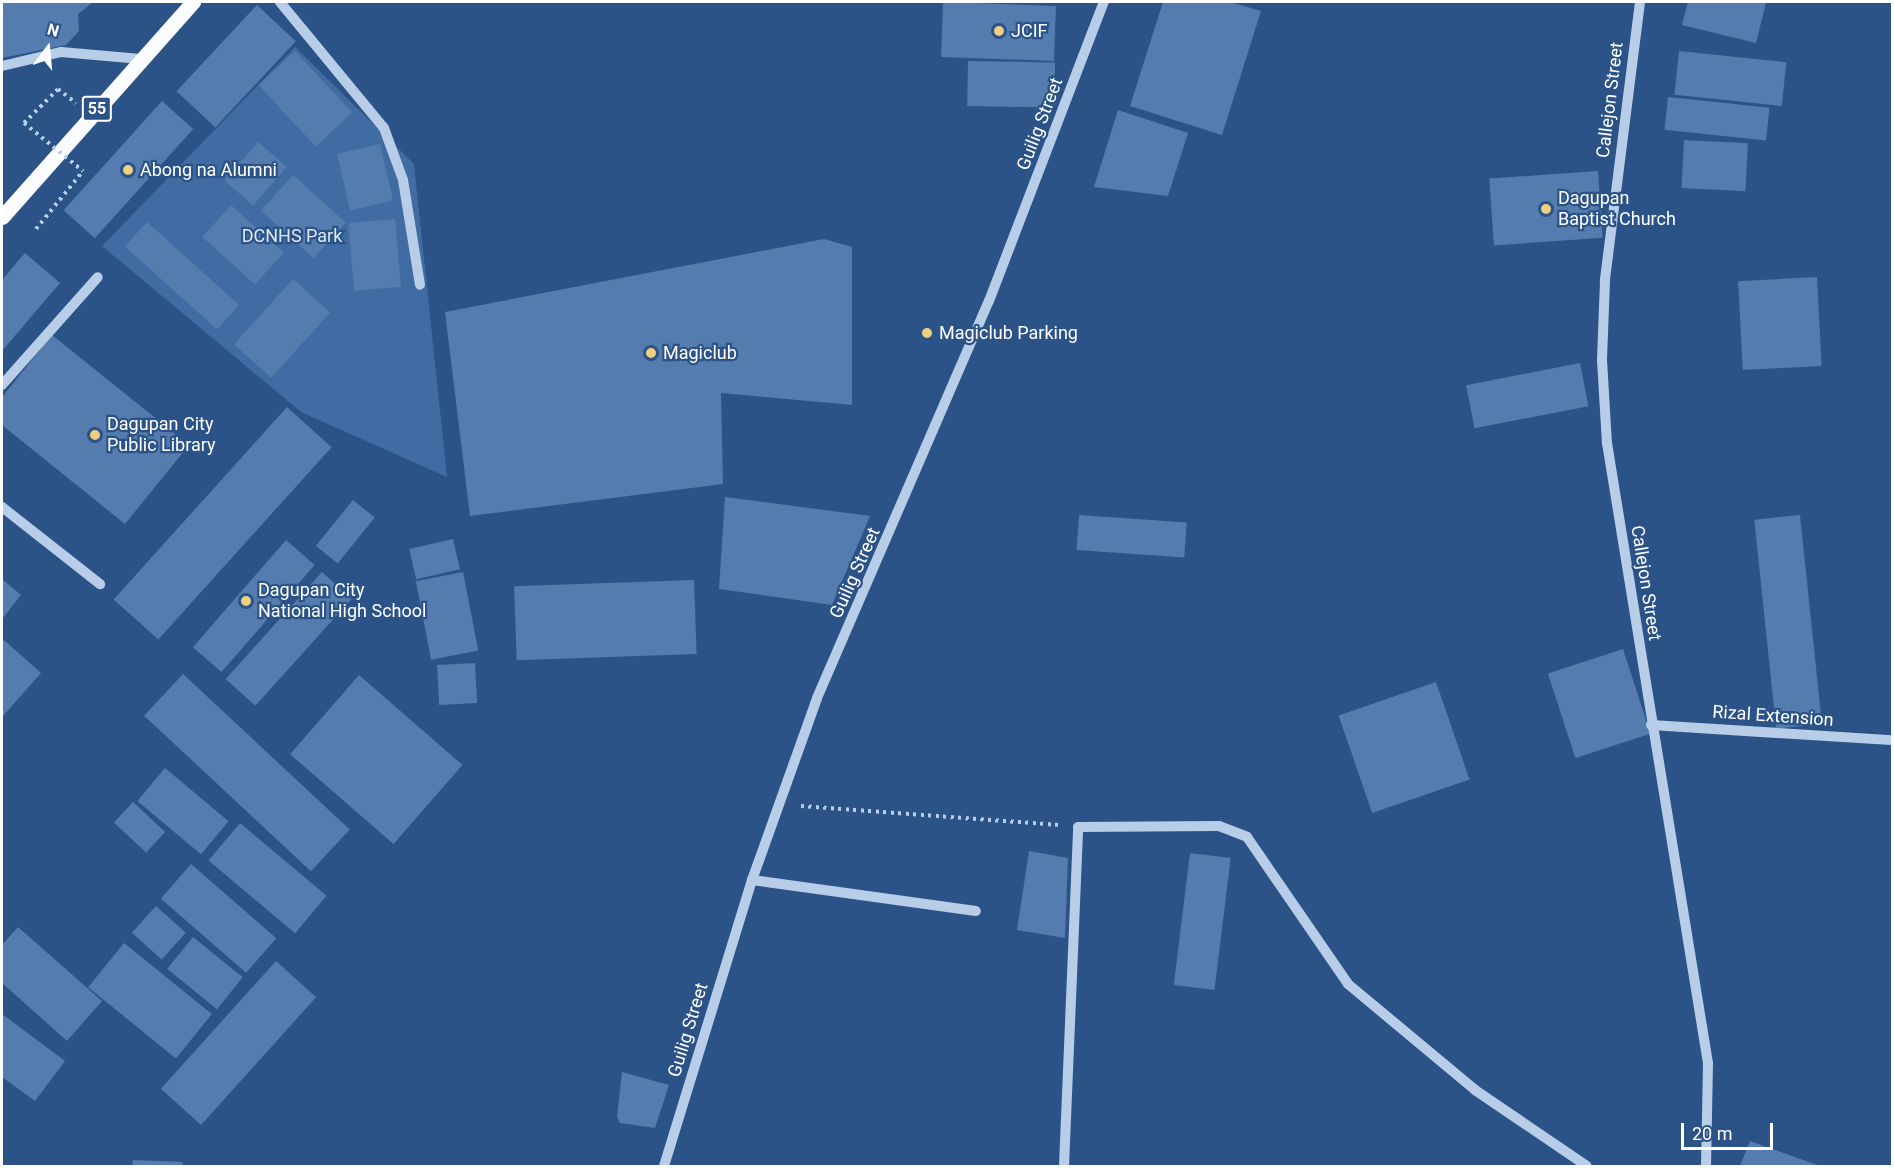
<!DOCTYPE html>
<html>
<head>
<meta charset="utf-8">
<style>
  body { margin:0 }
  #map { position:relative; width:1894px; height:1168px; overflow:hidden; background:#2c5387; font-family:Roboto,sans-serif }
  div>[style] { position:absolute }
  .green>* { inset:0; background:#416ca3 }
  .building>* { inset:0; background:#547cae; transform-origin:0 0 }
  .path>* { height:4px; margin-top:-2px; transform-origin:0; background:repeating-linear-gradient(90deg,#b8cde8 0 3px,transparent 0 7.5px) }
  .minor>* { height:10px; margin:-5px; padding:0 5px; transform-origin:5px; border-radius:5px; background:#b8cde8 }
  .major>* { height:15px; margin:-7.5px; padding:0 7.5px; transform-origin:7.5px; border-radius:7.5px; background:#fafcfe }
  .path-bridge>* { height:4px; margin-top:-2px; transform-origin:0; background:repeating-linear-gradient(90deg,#b8cde8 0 3px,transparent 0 7.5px) }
  .dots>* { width:16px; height:16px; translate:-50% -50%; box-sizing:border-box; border:3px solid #2c5387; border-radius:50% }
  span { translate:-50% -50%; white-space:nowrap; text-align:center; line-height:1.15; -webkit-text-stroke:4.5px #2c5387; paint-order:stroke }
  .shield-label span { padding:2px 4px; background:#2c5387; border:2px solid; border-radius:4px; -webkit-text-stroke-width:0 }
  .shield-label { font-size:16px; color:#fff; font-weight:700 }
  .poi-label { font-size:18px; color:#fff }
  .left { translate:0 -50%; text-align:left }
  .street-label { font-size:18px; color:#fff }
  .park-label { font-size:18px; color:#dce8f6 }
  .frame { position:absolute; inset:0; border:3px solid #fff; pointer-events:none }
  .north { position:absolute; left:18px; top:18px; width:60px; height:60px; -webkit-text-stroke:4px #2c5387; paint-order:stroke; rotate:16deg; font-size:16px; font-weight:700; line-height:24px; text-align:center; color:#fff }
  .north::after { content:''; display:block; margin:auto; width:21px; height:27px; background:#fff; clip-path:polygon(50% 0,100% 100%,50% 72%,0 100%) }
  .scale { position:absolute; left:1681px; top:1123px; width:92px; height:27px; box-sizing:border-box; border:3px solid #fff; border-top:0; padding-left:8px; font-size:18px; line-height:21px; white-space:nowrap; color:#fff; -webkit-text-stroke:4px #2c5387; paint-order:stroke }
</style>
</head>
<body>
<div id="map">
  <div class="green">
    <i style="clip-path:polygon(295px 47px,414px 164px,447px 477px,301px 412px,102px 246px)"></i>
  </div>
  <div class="building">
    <i style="clip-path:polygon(2px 2px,93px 2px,78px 14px,79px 31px,66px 45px,2px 58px)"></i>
    <i style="left:943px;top:2px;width:113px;height:55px;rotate:2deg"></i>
    <i style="clip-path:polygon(1163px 2px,1230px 2px,1261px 11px,1222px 135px,1130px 106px)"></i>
    <i style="clip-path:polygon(1688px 2px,1766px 3px,1756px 43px,1682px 25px)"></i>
    <i style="left:257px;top:5px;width:53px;height:118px;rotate:43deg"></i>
    <i style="left:295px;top:51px;width:84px;height:50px;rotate:47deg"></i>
    <i style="left:1679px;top:51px;width:108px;height:44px;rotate:6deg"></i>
    <i style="left:968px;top:61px;width:87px;height:45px;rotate:1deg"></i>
    <i style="left:1668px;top:97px;width:102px;height:33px;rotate:6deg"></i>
    <i style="left:162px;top:101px;width:42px;height:147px;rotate:42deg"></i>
    <i style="clip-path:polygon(1118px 110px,1188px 133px,1168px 196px,1094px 187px)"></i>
    <i style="left:1684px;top:140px;width:64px;height:48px;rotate:3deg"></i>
    <i style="left:258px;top:142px;width:38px;height:51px;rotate:41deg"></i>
    <i style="left:380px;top:144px;width:58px;height:44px;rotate:77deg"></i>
    <i style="left:1598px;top:171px;width:67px;height:109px;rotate:86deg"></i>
    <i style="left:293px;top:175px;width:71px;height:48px;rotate:42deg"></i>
    <i style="left:231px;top:205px;width:71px;height:43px;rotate:42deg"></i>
    <i style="left:395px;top:219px;width:68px;height:47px;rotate:85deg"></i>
    <i style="left:147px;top:222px;width:124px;height:33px;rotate:42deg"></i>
    <i style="clip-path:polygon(824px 239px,852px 247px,852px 405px,721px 393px,723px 484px,470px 516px,445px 312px)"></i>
    <i style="clip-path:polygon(25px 253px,60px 283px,2px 351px,2px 280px)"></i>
    <i style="left:1817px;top:277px;width:89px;height:79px;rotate:87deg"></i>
    <i style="left:293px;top:279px;width:50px;height:88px;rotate:42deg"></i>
    <i style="clip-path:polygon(52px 335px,189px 445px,125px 524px,2px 425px,2px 397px)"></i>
    <i style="left:1580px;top:363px;width:44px;height:116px;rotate:79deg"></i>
    <i style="left:287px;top:407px;width:60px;height:259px;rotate:42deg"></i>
    <i style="clip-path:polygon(725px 497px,870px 516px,832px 605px,719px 589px)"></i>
    <i style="left:353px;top:500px;width:28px;height:59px;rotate:39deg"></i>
    <i style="left:1079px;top:515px;width:108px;height:35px;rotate:4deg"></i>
    <i style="left:1800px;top:515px;width:210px;height:46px;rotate:84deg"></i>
    <i style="left:453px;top:539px;width:31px;height:45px;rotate:77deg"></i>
    <i style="left:286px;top:540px;width:38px;height:142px;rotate:41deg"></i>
    <i style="left:322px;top:572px;width:40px;height:144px;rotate:42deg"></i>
    <i style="left:463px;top:572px;width:80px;height:48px;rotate:79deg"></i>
    <i style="clip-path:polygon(2px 579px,21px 595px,2px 619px)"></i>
    <i style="left:694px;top:580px;width:74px;height:180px;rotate:88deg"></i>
    <i style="clip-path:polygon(4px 640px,41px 673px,2px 717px,2px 643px)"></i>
    <i style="left:1623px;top:649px;width:89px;height:79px;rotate:72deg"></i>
    <i style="left:475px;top:663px;width:40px;height:38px;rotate:87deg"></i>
    <i style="left:183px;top:674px;width:228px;height:57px;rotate:43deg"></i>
    <i style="left:359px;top:675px;width:137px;height:105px;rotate:41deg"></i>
    <i style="left:1436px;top:682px;width:103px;height:103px;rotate:71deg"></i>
    <i style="left:165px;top:768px;width:83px;height:43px;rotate:40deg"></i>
    <i style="left:133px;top:802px;width:44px;height:28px;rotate:43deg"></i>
    <i style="left:240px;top:823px;width:113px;height:49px;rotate:40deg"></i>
    <i style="clip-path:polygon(1029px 851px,1068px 858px,1065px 938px,1017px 930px)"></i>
    <i style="left:1190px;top:853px;width:41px;height:133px;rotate:7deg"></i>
    <i style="left:191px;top:864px;width:113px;height:46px;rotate:41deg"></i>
    <i style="left:156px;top:906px;width:40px;height:36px;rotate:42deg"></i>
    <i style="clip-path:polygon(18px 927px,102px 1001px,67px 1041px,2px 983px,2px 945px)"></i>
    <i style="left:193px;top:937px;width:64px;height:41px;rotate:39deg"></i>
    <i style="left:124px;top:943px;width:113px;height:57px;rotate:39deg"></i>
    <i style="left:276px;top:961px;width:54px;height:172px;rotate:42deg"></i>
    <i style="clip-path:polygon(2px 1014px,65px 1061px,35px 1101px,2px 1077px)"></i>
    <i style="clip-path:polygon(622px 1072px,669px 1085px,655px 1128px,620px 1123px,617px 1117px)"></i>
    <i style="clip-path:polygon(1750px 1141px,1820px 1166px,1740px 1166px)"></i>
    <i style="clip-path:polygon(133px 1160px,183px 1162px,182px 1166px,132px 1166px)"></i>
  </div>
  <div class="path">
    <i style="left:24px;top:123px;width:48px;rotate:-45deg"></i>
    <i style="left:58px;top:89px;width:23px;rotate:38deg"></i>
    <i style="left:36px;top:229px;width:75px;rotate:-51deg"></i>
    <i style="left:801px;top:806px;width:259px;rotate:4.2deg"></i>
  </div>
  <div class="minor">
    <i style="left:280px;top:2px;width:163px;rotate:50.5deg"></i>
    <i style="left:384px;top:128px;width:55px;rotate:69.9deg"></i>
    <i style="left:403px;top:180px;width:106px;rotate:80.8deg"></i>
    <i style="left:1640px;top:2px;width:281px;rotate:97.2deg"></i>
    <i style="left:1605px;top:281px;width:79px;rotate:92.2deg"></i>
    <i style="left:1602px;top:360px;width:83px;rotate:86.6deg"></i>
    <i style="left:1607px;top:443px;width:628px;rotate:80.75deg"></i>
    <i style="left:1708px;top:1063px;width:103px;rotate:91.1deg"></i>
    <i style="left:2px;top:66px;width:61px;rotate:-13.3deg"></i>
    <i style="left:61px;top:52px;width:80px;rotate:5deg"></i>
    <i style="left:2px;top:385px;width:144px;rotate:-48.4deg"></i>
    <i style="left:2px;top:507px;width:125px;rotate:38.2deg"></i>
    <i style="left:1651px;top:725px;width:241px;rotate:3.6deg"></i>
    <i style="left:752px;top:880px;width:226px;rotate:7.9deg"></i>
    <i style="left:664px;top:1166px;width:299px;rotate:-72.9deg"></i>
    <i style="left:752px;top:880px;width:193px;rotate:-70.3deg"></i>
    <i style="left:817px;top:698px;width:433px;rotate:-66.6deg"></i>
    <i style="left:989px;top:301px;width:320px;rotate:-69deg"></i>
    <i style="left:1064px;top:1166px;width:339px;rotate:-87.6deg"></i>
    <i style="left:1078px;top:827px;width:141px;rotate:-0.4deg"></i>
    <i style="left:1219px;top:826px;width:30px;rotate:21deg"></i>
    <i style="left:1247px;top:837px;width:178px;rotate:55.5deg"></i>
    <i style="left:1348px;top:984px;width:165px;rotate:39.8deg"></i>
    <i style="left:1475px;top:1090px;width:135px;rotate:34.2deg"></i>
  </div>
  <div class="major">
    <i style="left:2px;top:217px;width:288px;rotate:-48.4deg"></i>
  </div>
  <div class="path-bridge">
    <i style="left:24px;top:123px;width:76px;rotate:39.1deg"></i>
  </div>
  <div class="dots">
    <i style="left:999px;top:31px;background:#edcf81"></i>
    <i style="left:128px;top:170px;background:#edcf81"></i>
    <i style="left:1546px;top:209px;background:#edcf81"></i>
    <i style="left:927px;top:333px;background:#edcf81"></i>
    <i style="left:651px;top:353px;background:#edcf81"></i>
    <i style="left:95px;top:435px;background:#edcf81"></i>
    <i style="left:246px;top:601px;background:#edcf81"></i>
  </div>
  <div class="shield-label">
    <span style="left:97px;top:109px">55</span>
  </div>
  <div class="poi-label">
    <span class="left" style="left:1011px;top:31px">JCIF</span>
    <span class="left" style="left:140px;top:170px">Abong na Alumni</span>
    <span class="left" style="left:1558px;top:209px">Dagupan<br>Baptist Church</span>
    <span class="left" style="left:939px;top:333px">Magiclub Parking</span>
    <span class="left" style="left:663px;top:353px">Magiclub</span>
    <span class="left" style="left:107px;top:435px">Dagupan City<br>Public Library</span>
    <span class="left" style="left:258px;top:601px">Dagupan City<br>National High School</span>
  </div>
  <div class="street-label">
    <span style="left:1610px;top:100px;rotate:-83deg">Callejon Street</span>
    <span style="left:1040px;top:124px;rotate:-69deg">Guilig Street</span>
    <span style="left:855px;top:573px;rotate:-66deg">Guilig Street</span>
    <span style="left:1646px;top:583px;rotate:81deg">Callejon Street</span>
    <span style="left:1773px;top:716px;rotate:4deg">Rizal Extension</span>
    <span style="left:688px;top:1030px;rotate:-73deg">Guilig Street</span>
  </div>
  <div class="park-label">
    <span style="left:292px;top:236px">DCNHS Park</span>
  </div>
  <div class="frame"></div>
  <div class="north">N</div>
  <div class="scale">20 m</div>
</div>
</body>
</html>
